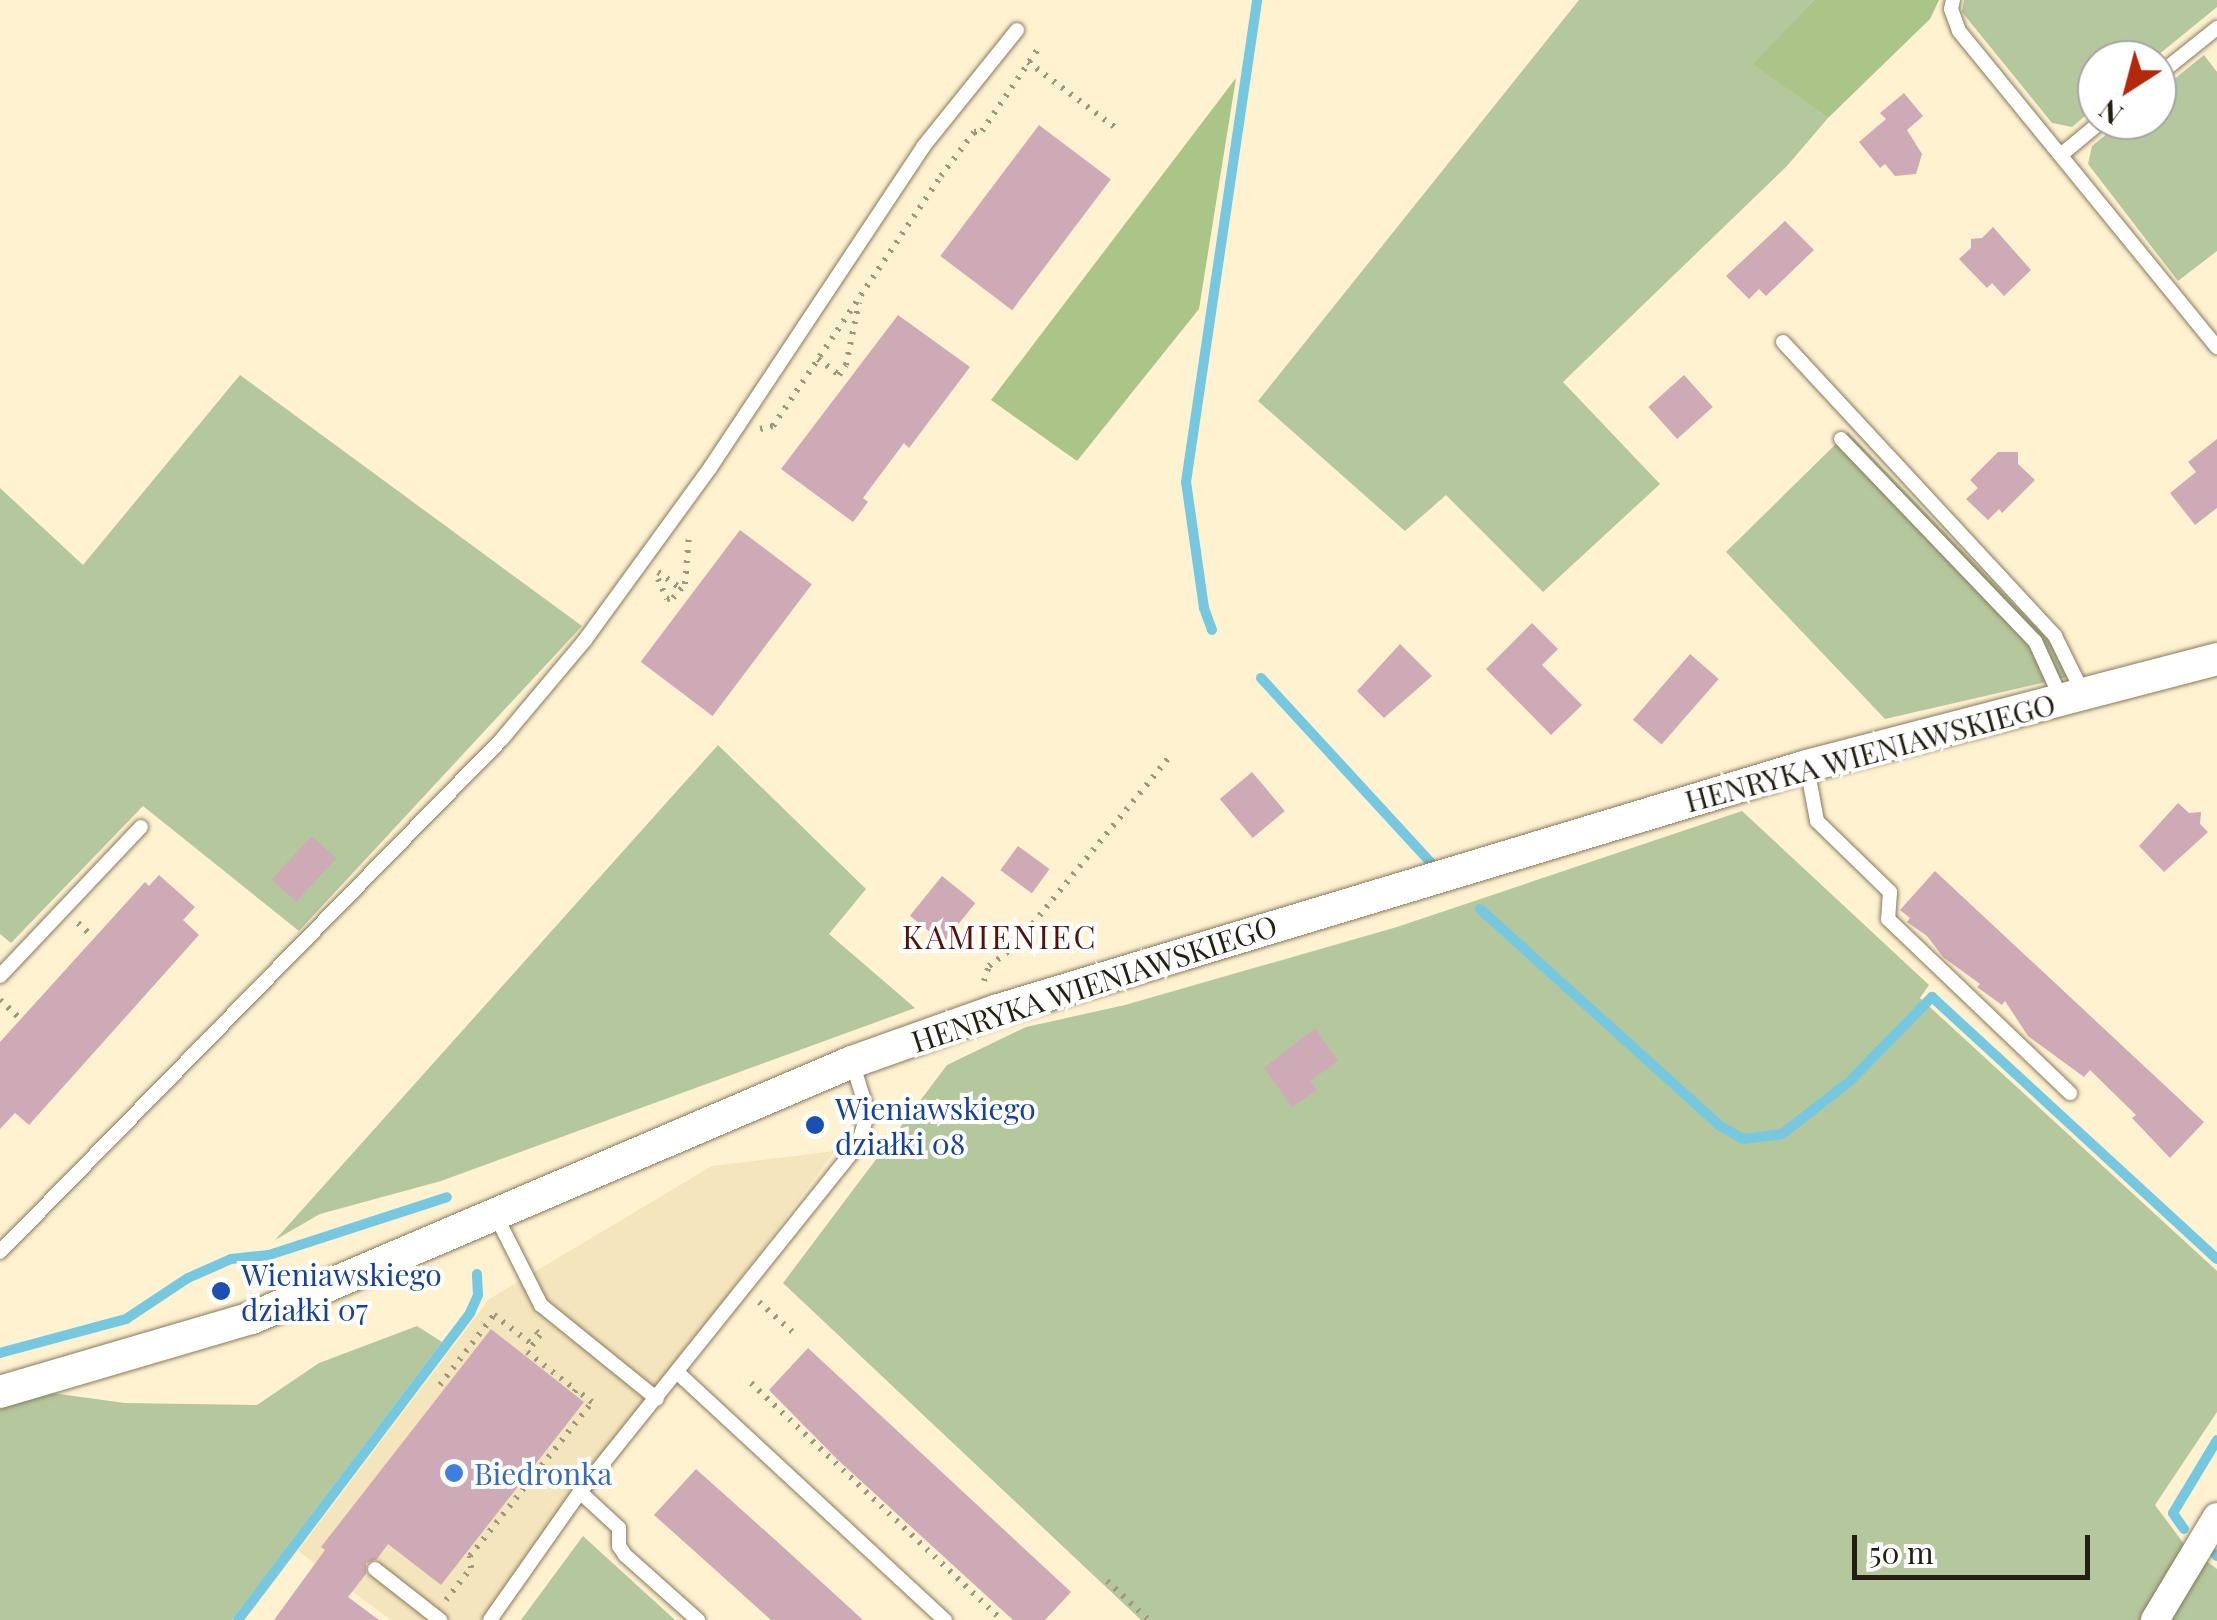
<!DOCTYPE html>
<html>
<head>
<meta charset="utf-8">
<style>
  body { margin:0 }
  #map { position:relative; width:2217px; height:1620px; overflow:hidden; background:#fff2d1; font-family:"Playfair Display",serif }
  div>[style] { position:absolute }
  .built>* { inset:0; background:#f5e5bd }
  .green>* { inset:0; background:#b5c79d }
  .forest>* { inset:0; background:#abc487 }
  .stream>* { height:10px; margin:-5px; padding:0 5px; transform-origin:5px; border-radius:5px; background:#75c8df }
  .building>* { inset:0; background:#ceaab6; transform-origin:0 0 }
  .path>* { height:6px; margin-top:-3px; transform-origin:0; background:repeating-linear-gradient(90deg,#a1977f 0 2.5px,transparent 0 10.5px) }
  .roads { filter:drop-shadow(0 0 2px #877b5d) drop-shadow(0 0 2px #877b5d) }
  .service>* { height:14px; margin:-7px; padding:0 7px; transform-origin:7px; border-radius:7px; background:#fff }
  .minor>* { height:28px; margin:-14px; padding:0 14px; transform-origin:14px; border-radius:14px; background:#fff }
  .tertiary>* { height:32px; margin:-16px; padding:0 16px; transform-origin:16px; border-radius:16px; background:#fff }
  .dots>* { width:28px; height:28px; translate:-50% -50%; box-sizing:border-box; border:5px solid #fff; border-radius:50% }
  span { translate:-50% -50%; white-space:nowrap; text-align:center; line-height:1.15; -webkit-text-stroke:8px #fff; paint-order:stroke }
  .street-label { font-size:30px; color:#231f13 }
  .transit-label { font-size:30px; color:#164399 }
  .left { translate:0 -50%; text-align:left }
  .shop-label { font-size:30px; color:#366cbe }
  .neighbourhood-label { font-size:32px; color:#551206; letter-spacing:2.5px }
  .north { position:absolute; left:2077px; top:40px; width:100px; height:100px; box-sizing:border-box; background:#fff; border:2px solid #a7a5a1; border-radius:50%; rotate:216deg; font-size:28px; font-weight:700; line-height:40px; text-align:center; color:#231f13 }
  .north::after { content:''; display:block; margin:auto; width:35px; height:45px; background:#b4280a; clip-path:polygon(50% 0,100% 100%,50% 72%,0 100%) }
  .scale { position:absolute; left:1852px; top:1535px; width:238px; height:45px; box-sizing:border-box; border:5px solid #231f13; border-top:0; padding-left:12px; font-size:30px; line-height:35px; white-space:nowrap; color:#231f13; -webkit-text-stroke:8px #fff; paint-order:stroke }
</style>
</head>
<body>
<div id="map">
  <div class="built">
    <i style="clip-path:polygon(835px 1151px,486px 1620px,391px 1620px,298px 1551px,489px 1299px,712px 1166px)"></i>
  </div>
  <div class="green">
    <i style="clip-path:polygon(1579px 0,1814px 0,1754px 64px,1828px 118px,1787px 166px,1563px 382px,1660px 484px,1543px 592px,1446px 495px,1405px 531px,1258px 401px)"></i>
    <i style="clip-path:polygon(1964px 0,2217px 0,2217px 7px,2152px 60px,2097px 60px,2097px 106px,2072px 127px,2052px 123px,1962px 12px)"></i>
    <i style="clip-path:polygon(2204px 55px,2217px 72px,2217px 251px,2178px 281px,2088px 164px,2092px 146px,2124px 120px,2157px 120px,2157px 93px)"></i>
    <i style="clip-path:polygon(240px 375px,582px 626px,299px 931px,143px 806px,11px 943px,0 934px,0 488px,83px 565px)"></i>
    <i style="clip-path:polygon(1848px 432px,2081px 674px,1885px 719px,1726px 552px)"></i>
    <i style="clip-path:polygon(718px 745px,866px 889px,829px 934px,915px 1008px,441px 1181px,320px 1214px,275px 1240px)"></i>
    <i style="clip-path:polygon(1742px 811px,1929px 985px,1920px 998px,2217px 1271px,2217px 1412px,2155px 1505px,2184px 1544px,2217px 1569px,2217px 1620px,1141px 1620px,783px 1283px,947px 1065px,1026px 1027px,1125px 1005px,1397px 927px)"></i>
    <i style="clip-path:polygon(417px 1326px,442px 1342px,232px 1620px,0 1620px,0 1386px,125px 1403px,257px 1405px,319px 1363px)"></i>
    <i style="clip-path:polygon(583px 1536px,675px 1620px,521px 1620px)"></i>
  </div>
  <div class="forest">
    <i style="clip-path:polygon(1814px 0,1939px 0,1930px 19px,1828px 118px,1753px 64px)"></i>
    <i style="clip-path:polygon(1236px 78px,1199px 309px,1077px 461px,991px 400px)"></i>
  </div>
  <div class="stream">
    <i style="left:1212px;top:630px;width:23px;rotate:-110deg"></i>
    <i style="left:1204px;top:608px;width:127px;rotate:-98.1deg"></i>
    <i style="left:1186px;top:482px;width:487px;rotate:-81.6deg"></i>
    <i style="left:1261px;top:678px;width:257px;rotate:47.4deg"></i>
    <i style="left:1480px;top:909px;width:324px;rotate:42.1deg"></i>
    <i style="left:1720px;top:1126px;width:26px;rotate:29deg"></i>
    <i style="left:1743px;top:1139px;width:39px;rotate:-7deg"></i>
    <i style="left:1782px;top:1134px;width:85px;rotate:-37.8deg"></i>
    <i style="left:1849px;top:1082px;width:119px;rotate:-45.7deg"></i>
    <i style="left:1932px;top:997px;width:387px;rotate:42.6deg"></i>
    <i style="left:0;top:1353px;width:131px;rotate:-15.1deg"></i>
    <i style="left:126px;top:1319px;width:74px;rotate:-33.5deg"></i>
    <i style="left:188px;top:1278px;width:47px;rotate:-23.8deg"></i>
    <i style="left:231px;top:1259px;width:38px;rotate:-6deg"></i>
    <i style="left:269px;top:1255px;width:187px;rotate:-18deg"></i>
    <i style="left:2184px;top:1529px;width:19px;rotate:-125deg"></i>
    <i style="left:2173px;top:1513px;width:85px;rotate:-58.9deg"></i>
    <i style="left:2215px;top:1554px;width:3px;rotate:45deg"></i>
    <i style="left:238px;top:1620px;width:385px;rotate:-52.9deg"></i>
    <i style="left:470px;top:1313px;width:20px;rotate:-66deg"></i>
    <i style="left:478px;top:1295px;width:21px;rotate:-93deg"></i>
  </div>
  <div class="building">
    <i style="clip-path:polygon(1904px 93px,1923px 116px,1907px 130px,1922px 154px,1916px 174px,1895px 176px,1885px 164px,1880px 168px,1859px 142px,1886px 119px,1880px 113px)"></i>
    <i style="left:1039px;top:125px;width:90px;height:164px;rotate:37deg"></i>
    <i style="clip-path:polygon(1785px 221px,1814px 250px,1766px 296px,1759px 289px,1749px 299px,1726px 276px)"></i>
    <i style="clip-path:polygon(1993px 227px,2031px 270px,2004px 296px,1992px 283px,1987px 288px,1959px 259px,1971px 248px,1971px 239px,1982px 238px)"></i>
    <i style="clip-path:polygon(898px 315px,970px 367px,909px 448px,904px 443px,863px 498px,868px 502px,853px 522px,781px 469px)"></i>
    <i style="left:1684px;top:375px;width:43px;height:48px;rotate:48deg"></i>
    <i style="clip-path:polygon(2217px 439px,2217px 508px,2195px 525px,2170px 493px,2196px 472px,2188px 462px)"></i>
    <i style="clip-path:polygon(1998px 452px,2018px 452px,2018px 464px,2035px 480px,2002px 513px,1999px 509px,1988px 520px,1966px 499px,1978px 488px,1970px 480px)"></i>
    <i style="left:740px;top:530px;width:90px;height:165px;rotate:37deg"></i>
    <i style="clip-path:polygon(1532px 623px,1558px 649px,1542px 665px,1582px 705px,1551px 735px,1486px 669px)"></i>
    <i style="clip-path:polygon(1400px 644px,1432px 676px,1384px 718px,1357px 691px)"></i>
    <i style="left:1690px;top:654px;width:38px;height:87px;rotate:41deg"></i>
    <i style="left:1252px;top:772px;width:51px;height:42px;rotate:50deg"></i>
    <i style="clip-path:polygon(2178px 803px,2189px 813px,2201px 812px,2200px 824px,2208px 832px,2164px 872px,2139px 846px)"></i>
    <i style="left:312px;top:836px;width:33px;height:59px;rotate:43deg"></i>
    <i style="left:1018px;top:846px;width:39px;height:30px;rotate:36deg"></i>
    <i style="clip-path:polygon(1935px 871px,2204px 1122px,2170px 1158px,2132px 1118px,2136px 1115px,2090px 1070px,2084px 1077px,2028px 1036px,2005px 1001px,2002px 1005px,1977px 987px,1980px 984px,1943px 957px,1927px 936px,1907px 922px,1910px 918px,1900px 910px)"></i>
    <i style="clip-path:polygon(159px 875px,195px 907px,183px 920px,199px 935px,29px 1125px,15px 1113px,0 1129px,0 1042px,145px 882px,149px 886px)"></i>
    <i style="left:942px;top:876px;width:43px;height:51px;rotate:39deg"></i>
    <i style="clip-path:polygon(1315px 1028px,1338px 1061px,1310px 1081px,1317px 1090px,1292px 1107px,1264px 1068px)"></i>
    <i style="clip-path:polygon(491px 1329px,584px 1402px,441px 1585px,388px 1544px,377px 1559px,366px 1563px,366px 1574px,348px 1597px,379px 1620px,274px 1620px,325px 1550px,321px 1547px)"></i>
    <i style="clip-path:polygon(808px 1348px,1071px 1592px,1045px 1620px,1013px 1620px,838px 1460px,769px 1390px)"></i>
    <i style="clip-path:polygon(696px 1469px,782px 1546px,863px 1620px,771px 1620px,711px 1566px,654px 1515px)"></i>
  </div>
  <div class="path">
    <i style="left:1028px;top:62px;width:115px;rotate:36.9deg"></i>
    <i style="left:818px;top:359px;width:26px;rotate:37deg"></i>
    <i style="left:839px;top:375px;width:12px;rotate:-55deg"></i>
    <i style="left:846px;top:365px;width:64px;rotate:-78.3deg"></i>
    <i style="left:760px;top:429px;width:13px;rotate:-13deg"></i>
    <i style="left:773px;top:426px;width:301px;rotate:-56.1deg"></i>
    <i style="left:941px;top:176px;width:55px;rotate:-53.1deg"></i>
    <i style="left:974px;top:132px;width:8px;rotate:-7deg"></i>
    <i style="left:982px;top:131px;width:99px;rotate:-55.7deg"></i>
    <i style="left:658px;top:572px;width:29px;rotate:36deg"></i>
    <i style="left:658px;top:579px;width:22px;rotate:66deg"></i>
    <i style="left:667px;top:599px;width:6px;rotate:-9deg"></i>
    <i style="left:673px;top:598px;width:18px;rotate:-49deg"></i>
    <i style="left:685px;top:584px;width:49px;rotate:-85.3deg"></i>
    <i style="left:78px;top:923px;width:19px;rotate:43deg"></i>
    <i style="left:984px;top:981px;width:16px;rotate:-72deg"></i>
    <i style="left:989px;top:966px;width:30px;rotate:-37deg"></i>
    <i style="left:1013px;top:948px;width:249px;rotate:-50.7deg"></i>
    <i style="left:0;top:1000px;width:25px;rotate:43deg"></i>
    <i style="left:759px;top:1302px;width:48px;rotate:41.6deg"></i>
    <i style="left:536px;top:1331px;width:6px;rotate:45deg"></i>
    <i style="left:540px;top:1335px;width:21px;rotate:127deg"></i>
    <i style="left:527px;top:1352px;width:62px;rotate:37.8deg"></i>
    <i style="left:576px;top:1390px;width:4px;rotate:124deg"></i>
    <i style="left:751px;top:1383px;width:345px;rotate:43.4deg"></i>
    <i style="left:440px;top:1385px;width:88px;rotate:-52.4deg"></i>
    <i style="left:494px;top:1315px;width:49px;rotate:37.6deg"></i>
    <i style="left:1107px;top:1581px;width:57px;rotate:42.9deg"></i>
    <i style="left:446px;top:1600px;width:41px;rotate:-52deg"></i>
    <i style="left:471px;top:1568px;width:12px;rotate:-95deg"></i>
    <i style="left:470px;top:1556px;width:196px;rotate:-51.6deg"></i>
    <i style="left:592px;top:1402px;width:20px;rotate:-143deg"></i>
  </div>
  <div class="roads">
    <div class="service">
      <i style="left:1953px;top:0;width:9px;rotate:103deg"></i>
      <i style="left:1951px;top:9px;width:23px;rotate:70deg"></i>
      <i style="left:1959px;top:31px;width:408px;rotate:50.8deg"></i>
      <i style="left:2157px;top:76px;width:77px;rotate:-38.7deg"></i>
      <i style="left:2062px;top:154px;width:53px;rotate:-39.7deg"></i>
      <i style="left:1783px;top:342px;width:401px;rotate:47.2deg"></i>
      <i style="left:2055px;top:636px;width:64px;rotate:63.8deg"></i>
      <i style="left:1841px;top:439px;width:280px;rotate:46.2deg"></i>
      <i style="left:2035px;top:641px;width:63px;rotate:65.5deg"></i>
      <i style="left:1807px;top:767px;width:55px;rotate:79.5deg"></i>
      <i style="left:1817px;top:821px;width:102px;rotate:44.2deg"></i>
      <i style="left:1890px;top:892px;width:27px;rotate:94deg"></i>
      <i style="left:1888px;top:919px;width:252px;rotate:43.7deg"></i>
      <i style="left:0;top:976px;width:205px;rotate:-46.6deg"></i>
      <i style="left:496px;top:1216px;width:100px;rotate:63.2deg"></i>
      <i style="left:541px;top:1305px;width:149px;rotate:39deg"></i>
      <i style="left:0;top:1252px;width:718px;rotate:-45.62deg"></i>
      <i style="left:502px;top:739px;width:129px;rotate:-50deg"></i>
      <i style="left:585px;top:640px;width:213px;rotate:-54deg"></i>
      <i style="left:710px;top:468px;width:385px;rotate:-56.4deg"></i>
      <i style="left:923px;top:147px;width:150px;rotate:-51.2deg"></i>
      <i style="left:678px;top:1373px;width:364px;rotate:42.8deg"></i>
      <i style="left:580px;top:1492px;width:53px;rotate:42.7deg"></i>
      <i style="left:619px;top:1528px;width:18px;rotate:90deg"></i>
      <i style="left:619px;top:1546px;width:11px;rotate:56deg"></i>
      <i style="left:625px;top:1555px;width:98px;rotate:41.7deg"></i>
      <i style="left:375px;top:1569px;width:83px;rotate:38.1deg"></i>
      <i style="left:490px;top:1620px;width:156px;rotate:-54.9deg"></i>
      <i style="left:580px;top:1492px;width:445px;rotate:-51.3deg"></i>
      <i style="left:858px;top:1145px;width:34px;rotate:-73deg"></i>
      <i style="left:868px;top:1113px;width:53px;rotate:-107.4deg"></i>
    </div>
    <div class="minor">
      <i style="left:2155px;top:1620px;width:120px;rotate:-59deg"></i>
    </div>
    <div class="tertiary">
      <i style="left:0;top:1392px;width:263px;rotate:-16.4deg"></i>
      <i style="left:252px;top:1318px;width:652px;rotate:-23.11deg"></i>
      <i style="left:852px;top:1062px;width:152px;rotate:-19.6deg"></i>
      <i style="left:995px;top:1011px;width:848px;rotate:-16.79deg"></i>
      <i style="left:1807px;top:766px;width:424px;rotate:-14.6deg"></i>
    </div>
  </div>
  <div class="dots">
    <i style="left:815px;top:1125px;background:#1a4fb4"></i>
    <i style="left:221px;top:1291px;background:#1a4fb4"></i>
    <i style="left:454px;top:1473px;background:#3f7fe0"></i>
  </div>
  <div class="street-label">
    <span style="left:1870px;top:752px;rotate:-15deg">HENRYKA WIENIAWSKIEGO</span>
    <span style="left:1094px;top:983px;rotate:-18deg">HENRYKA WIENIAWSKIEGO</span>
  </div>
  <div class="transit-label">
    <span class="left" style="left:835px;top:1125px">Wieniawskiego<br>działki 08</span>
    <span class="left" style="left:241px;top:1291px">Wieniawskiego<br>działki 07</span>
  </div>
  <div class="shop-label">
    <span class="left" style="left:474px;top:1473px">Biedronka</span>
  </div>
  <div class="neighbourhood-label">
    <span style="left:1000px;top:936px">KAMIENIEC</span>
  </div>
  <div class="north">N</div>
  <div class="scale">50 m</div>
</div>
</body>
</html>
